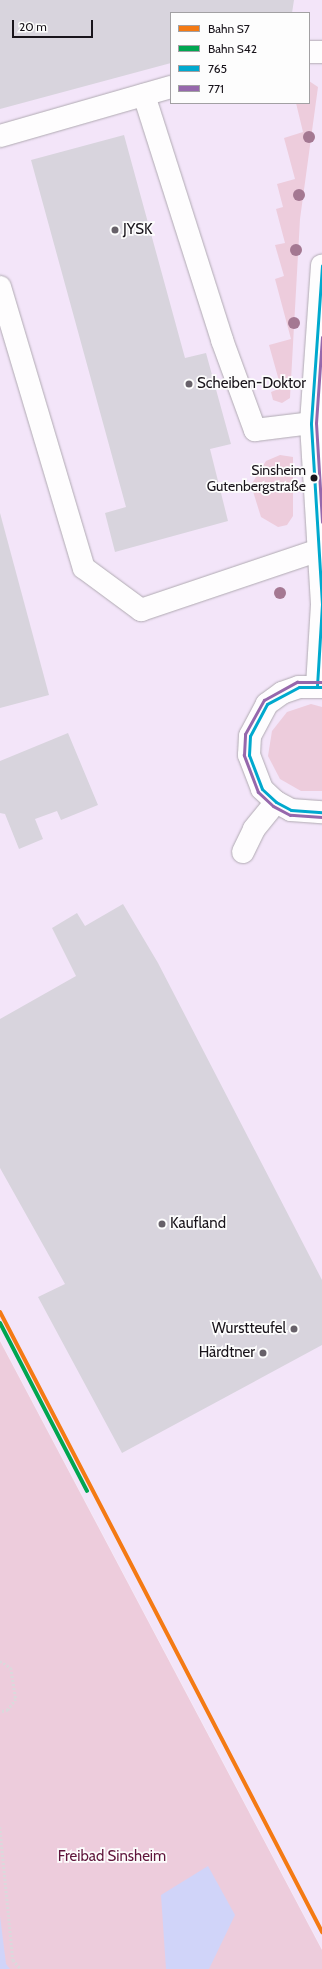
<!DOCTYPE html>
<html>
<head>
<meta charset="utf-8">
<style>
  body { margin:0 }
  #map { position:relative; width:322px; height:1969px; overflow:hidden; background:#f7effa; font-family:Cabin,sans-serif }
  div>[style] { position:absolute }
  .built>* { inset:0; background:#f3e5f9 }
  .green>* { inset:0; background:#edccdc }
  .water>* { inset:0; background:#d0d4f9 }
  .building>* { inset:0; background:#d8d4dd }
  .path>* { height:2.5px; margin-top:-1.25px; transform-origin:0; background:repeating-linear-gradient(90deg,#dbd9dc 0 2px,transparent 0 4px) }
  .roads { filter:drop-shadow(0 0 1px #b0aab2) drop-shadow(0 0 1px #b0aab2) }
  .minor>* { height:22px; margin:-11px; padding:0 11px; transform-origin:11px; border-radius:11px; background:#fefdfe }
  .bus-1>* { height:3px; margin:-1.5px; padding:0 1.5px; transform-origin:1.5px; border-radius:1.5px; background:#00a9ce }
  .bus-2>* { height:3px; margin:-1.5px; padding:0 1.5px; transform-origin:1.5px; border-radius:1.5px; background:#9668ac }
  .rail-1>* { height:4px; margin:-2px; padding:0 2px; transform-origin:2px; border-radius:2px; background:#f47a14 }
  .rail-2>* { height:4px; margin:-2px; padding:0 2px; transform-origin:2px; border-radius:2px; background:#00a651 }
  .trees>* { width:12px; height:12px; margin:-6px; border-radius:50%; background:#a47892 }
  .dots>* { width:11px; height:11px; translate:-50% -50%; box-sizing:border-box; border:2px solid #fdfdfd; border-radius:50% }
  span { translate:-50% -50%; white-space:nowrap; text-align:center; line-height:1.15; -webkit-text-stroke:3.5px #fdfdfd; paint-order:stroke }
  .bus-label { font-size:14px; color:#19141b }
  .right { translate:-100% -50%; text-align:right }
  .poi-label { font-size:15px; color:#19141b }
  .left { translate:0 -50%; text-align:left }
  .park-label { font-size:15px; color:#60163c }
  .legend { position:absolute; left:170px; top:12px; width:140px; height:92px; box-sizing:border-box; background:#fdfdfd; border:1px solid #a2a0a3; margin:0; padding:5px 7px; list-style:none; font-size:12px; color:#19141b }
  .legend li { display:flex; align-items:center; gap:8px; height:20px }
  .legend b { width:20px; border:1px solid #a2a0a3 }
  .scale { position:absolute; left:12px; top:20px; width:81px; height:18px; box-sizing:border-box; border:2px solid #19141b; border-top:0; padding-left:5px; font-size:12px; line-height:14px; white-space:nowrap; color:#19141b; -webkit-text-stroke:3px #fdfdfd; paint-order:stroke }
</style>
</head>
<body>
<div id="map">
  <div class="built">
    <i style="clip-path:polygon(evenodd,0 0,322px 0,322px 1949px,0 1340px,0 0,171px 13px,309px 13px,309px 103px,171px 103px,171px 13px)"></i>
  </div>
  <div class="green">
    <i style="clip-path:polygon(309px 81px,318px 87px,300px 219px,290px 398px,282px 403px,273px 400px,271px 392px,281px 388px,269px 345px,291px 339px,275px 279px,284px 276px,275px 245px,285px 243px,276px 209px,283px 207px,277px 184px,295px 179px,284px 138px,303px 132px,296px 103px,309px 103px)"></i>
    <i style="clip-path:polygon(280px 455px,293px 457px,293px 516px,287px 525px,278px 527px,261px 517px,251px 485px,266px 461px)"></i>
    <i style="clip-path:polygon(311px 704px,322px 707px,322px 791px,301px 791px,280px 779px,268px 756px,272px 731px,287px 712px)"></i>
    <i style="clip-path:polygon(0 1341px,322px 1950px,322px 1969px,0 1969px)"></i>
  </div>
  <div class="water">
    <i style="clip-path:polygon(208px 1866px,235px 1915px,209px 1969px,166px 1969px,161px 1895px)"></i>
    <i style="clip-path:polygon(0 1916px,6px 1964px,10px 1969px,0 1969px)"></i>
  </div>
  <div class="building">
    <i style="clip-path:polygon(0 0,294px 0,292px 13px,171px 13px,171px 63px,0 109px)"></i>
    <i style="clip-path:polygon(124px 135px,185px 358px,206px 353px,231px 444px,210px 449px,228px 521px,115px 552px,105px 513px,126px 507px,31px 160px)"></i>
    <i style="clip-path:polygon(0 513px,49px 695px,0 708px)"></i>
    <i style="clip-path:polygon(68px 733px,98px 805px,61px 820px,57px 811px,35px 819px,43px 839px,19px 849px,5px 814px,0 813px,0 761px)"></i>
    <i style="clip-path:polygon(123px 904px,158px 963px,322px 1280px,322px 1345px,122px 1453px,38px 1297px,65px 1284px,0 1168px,0 1019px,76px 976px,52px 928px,77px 913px,85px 926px)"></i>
  </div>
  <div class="path">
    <i style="left:0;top:1661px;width:13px;rotate:32deg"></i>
    <i style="left:11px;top:1668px;width:31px;rotate:81deg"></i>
    <i style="left:16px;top:1699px;width:14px;rotate:126deg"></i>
    <i style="left:8px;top:1710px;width:8px;rotate:166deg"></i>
    <i style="left:0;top:1827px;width:134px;rotate:84.4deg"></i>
    <i style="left:13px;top:1960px;width:12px;rotate:48deg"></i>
  </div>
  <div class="roads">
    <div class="minor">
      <i style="left:309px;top:52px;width:13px"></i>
      <i style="left:144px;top:95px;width:257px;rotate:72.3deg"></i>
      <i style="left:222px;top:340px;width:96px;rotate:69.9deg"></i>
      <i style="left:255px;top:430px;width:56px;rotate:-7.1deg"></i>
      <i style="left:0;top:136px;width:178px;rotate:-16deg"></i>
      <i style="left:0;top:287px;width:293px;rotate:73.4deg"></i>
      <i style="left:84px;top:568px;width:71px;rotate:36.4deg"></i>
      <i style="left:141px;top:610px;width:188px;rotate:-18.6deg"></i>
      <i style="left:317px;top:686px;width:82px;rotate:-86.5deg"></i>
      <i style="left:322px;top:604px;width:181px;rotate:-93.5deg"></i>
      <i style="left:311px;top:423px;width:158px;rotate:-86deg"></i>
      <i style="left:322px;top:687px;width:23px;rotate:180deg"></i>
      <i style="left:299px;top:687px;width:18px;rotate:161deg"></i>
      <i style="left:282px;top:693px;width:19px;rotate:144deg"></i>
      <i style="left:267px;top:704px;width:36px;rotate:118deg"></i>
      <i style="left:250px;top:736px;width:19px;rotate:93deg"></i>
      <i style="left:249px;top:755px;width:36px;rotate:69deg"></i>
      <i style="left:262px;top:789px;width:19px;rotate:43deg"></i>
      <i style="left:276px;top:802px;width:17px;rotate:28deg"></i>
      <i style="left:291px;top:810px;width:31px;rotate:4deg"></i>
      <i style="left:243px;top:852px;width:25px;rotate:-64deg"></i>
      <i style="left:254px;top:829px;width:35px;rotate:-51deg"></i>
    </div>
  </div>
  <div class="bus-1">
    <i style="left:317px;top:686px;width:82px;rotate:-86.5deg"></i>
    <i style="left:322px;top:604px;width:181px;rotate:-93.5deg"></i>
    <i style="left:311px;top:423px;width:158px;rotate:-86deg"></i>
    <i style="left:322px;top:687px;width:23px;rotate:180deg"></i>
    <i style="left:299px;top:687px;width:36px;rotate:152deg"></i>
    <i style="left:267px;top:704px;width:36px;rotate:118deg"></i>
    <i style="left:250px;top:736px;width:19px;rotate:93deg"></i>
    <i style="left:249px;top:755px;width:36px;rotate:69deg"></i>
    <i style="left:262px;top:789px;width:19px;rotate:43deg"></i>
    <i style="left:276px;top:802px;width:17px;rotate:28deg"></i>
    <i style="left:291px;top:810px;width:31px;rotate:4deg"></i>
  </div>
  <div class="bus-2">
    <i style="left:322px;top:337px;width:86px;rotate:94deg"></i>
    <i style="left:316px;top:423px;width:99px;rotate:86.5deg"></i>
    <i style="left:322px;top:817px;width:32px;rotate:-176deg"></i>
    <i style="left:290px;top:815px;width:19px;rotate:-152deg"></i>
    <i style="left:273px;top:806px;width:21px;rotate:-137deg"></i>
    <i style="left:258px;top:792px;width:40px;rotate:-111deg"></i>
    <i style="left:244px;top:755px;width:21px;rotate:-87deg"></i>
    <i style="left:245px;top:734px;width:39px;rotate:-61deg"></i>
    <i style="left:264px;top:700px;width:38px;rotate:-29deg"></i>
    <i style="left:297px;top:682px;width:25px"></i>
  </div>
  <div class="rail-1">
    <i style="left:0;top:1312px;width:699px;rotate:62.55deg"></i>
  </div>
  <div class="rail-2">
    <i style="left:0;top:1323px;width:189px;rotate:62.6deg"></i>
  </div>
  <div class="trees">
    <i style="left:309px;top:137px"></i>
    <i style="left:299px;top:195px"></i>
    <i style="left:296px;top:250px"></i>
    <i style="left:294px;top:323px"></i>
    <i style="left:280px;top:593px"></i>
  </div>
  <div class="dots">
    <i style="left:115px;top:230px;background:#676169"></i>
    <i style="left:189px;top:384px;background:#676169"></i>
    <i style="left:314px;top:478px;background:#19141b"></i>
    <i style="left:162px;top:1224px;background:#676169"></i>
    <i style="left:294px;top:1329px;background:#676169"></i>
    <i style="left:263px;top:1353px;background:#676169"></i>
  </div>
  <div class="bus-label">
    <span class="right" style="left:306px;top:478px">Sinsheim<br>Gutenbergstraße</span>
  </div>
  <div class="poi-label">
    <span class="left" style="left:123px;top:230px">JYSK</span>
    <span class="left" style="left:197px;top:384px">Scheiben-Doktor</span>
    <span class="left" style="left:170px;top:1224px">Kaufland</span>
    <span class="right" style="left:286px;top:1329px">Wurstteufel</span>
    <span class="right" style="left:255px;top:1353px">Härdtner</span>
  </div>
  <div class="park-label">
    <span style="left:112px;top:1857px">Freibad Sinsheim</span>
  </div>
  <ul class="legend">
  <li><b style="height:5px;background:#f47a14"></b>Bahn S7</li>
  <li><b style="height:5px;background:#00a651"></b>Bahn S42</li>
  <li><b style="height:5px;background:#00a9ce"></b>765</li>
  <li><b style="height:5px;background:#9668ac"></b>771</li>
  </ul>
  <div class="scale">20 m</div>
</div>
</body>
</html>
